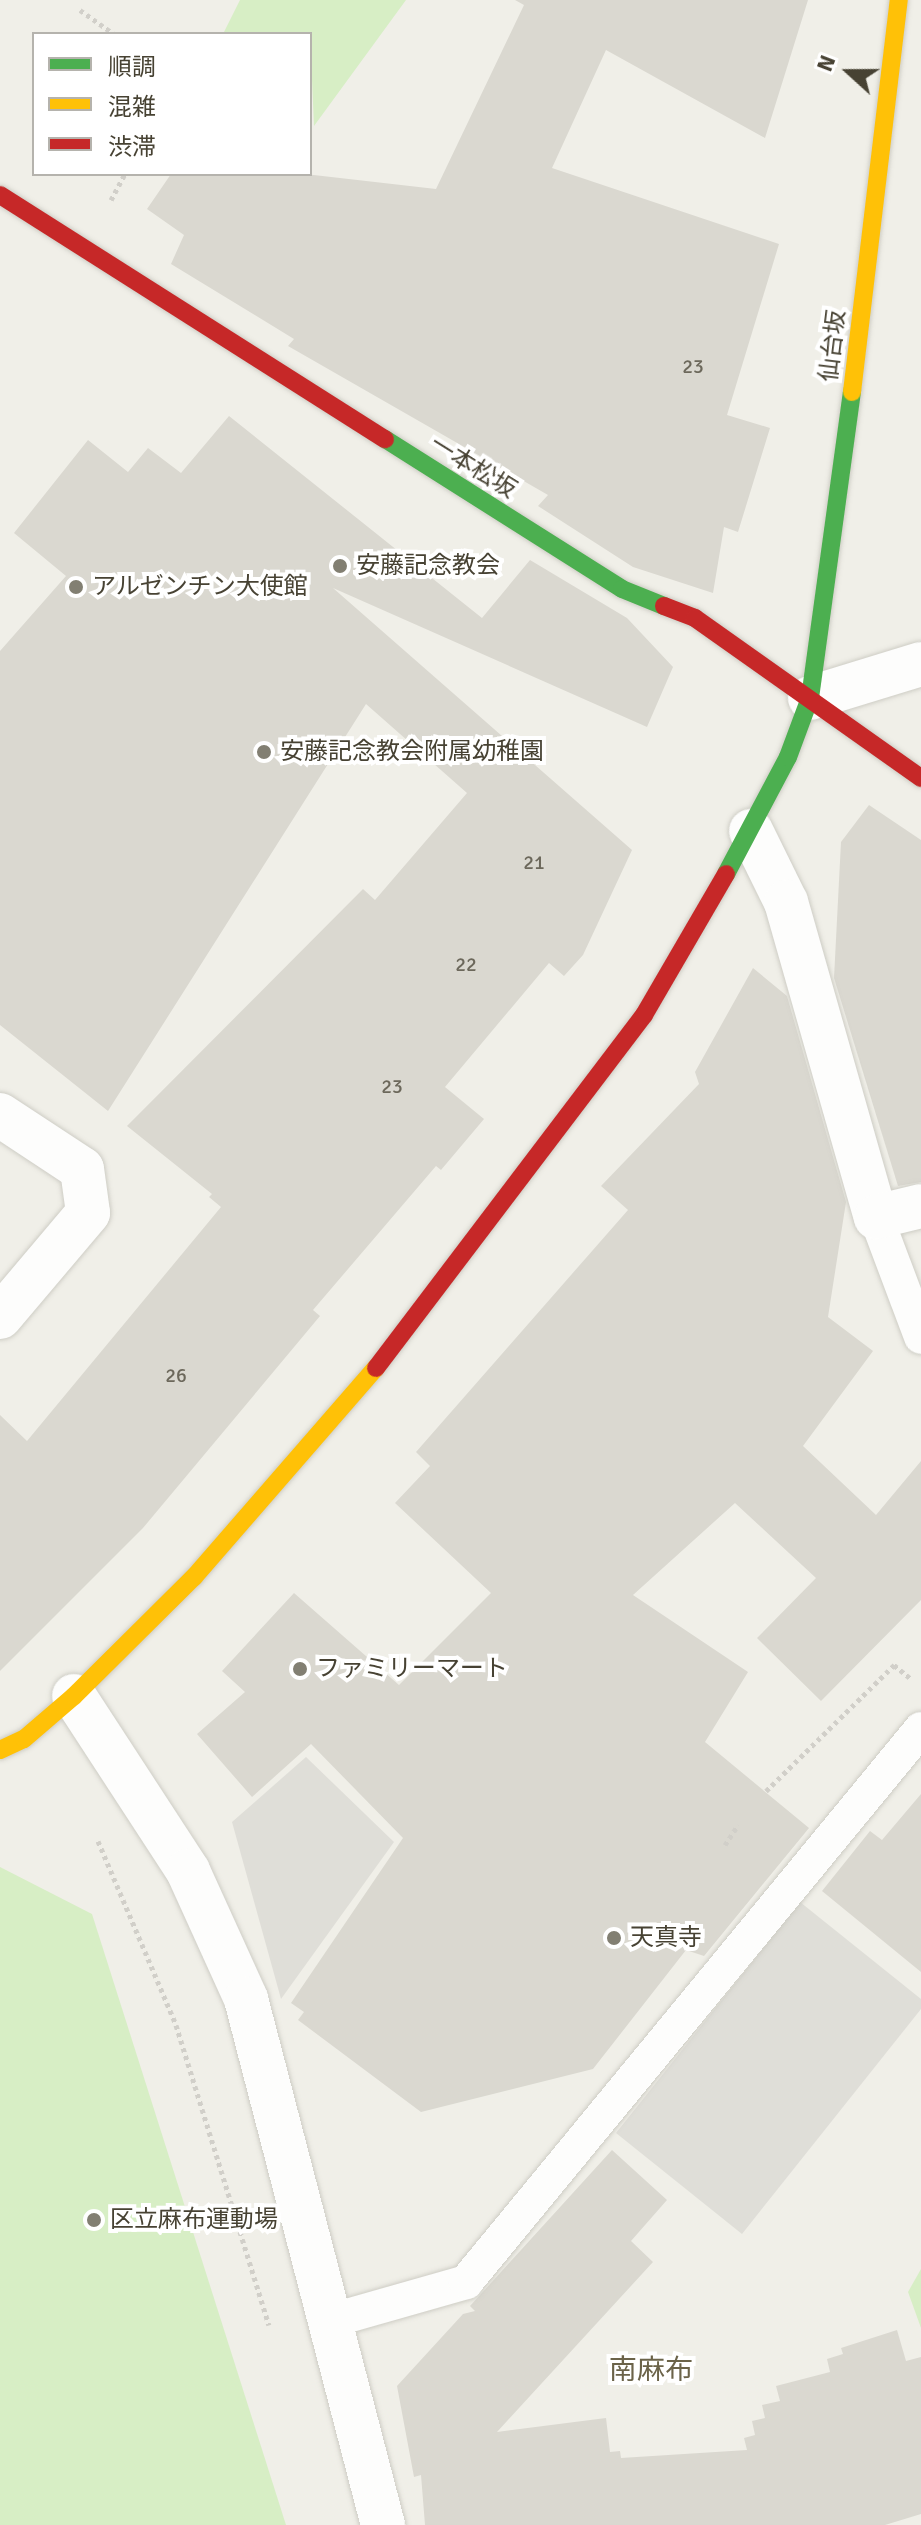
<!DOCTYPE html>
<html>
<head>
<meta charset="utf-8">
<style>
  body { margin:0 }
  #map { position:relative; width:921px; height:2525px; overflow:hidden; background:#f0efe8; font-family:Signika,"Noto Sans JP",sans-serif }
  div>[style] { position:absolute }
  .green>* { inset:0; background:#d7eec5 }
  .parking>* { inset:0; background:#dfded8 }
  .building>* { inset:0; background:#dad8d0 }
  .path>* { height:5px; margin-top:-2.5px; transform-origin:0; background:repeating-linear-gradient(90deg,#d1cfc9 0 4px,transparent 0 8px) }
  .roads { filter:drop-shadow(0 0 2px #cecdc5) drop-shadow(0 0 2px #cecdc5) }
  .lane>* { height:34px; margin:-17px; padding:0 17px; transform-origin:17px; border-radius:17px; background:#fdfdfc }
  .street>* { height:44px; margin:-22px; padding:0 22px; transform-origin:22px; border-radius:22px; background:#fdfdfc }
  .fast>* { height:18px; margin:-9px; padding:0 9px; transform-origin:9px; border-radius:9px; background:#4caf50 }
  .slow>* { height:18px; margin:-9px; padding:0 9px; transform-origin:9px; border-radius:9px; background:#ffc107 }
  .jam>* { height:18px; margin:-9px; padding:0 9px; transform-origin:9px; border-radius:9px; background:#c62828 }
  .dots>* { width:22px; height:22px; translate:-50% -50%; box-sizing:border-box; border:4px solid #fff; border-radius:50% }
  span { translate:-50% -50%; white-space:nowrap; text-align:center; line-height:1.15; -webkit-text-stroke:8px #fff; paint-order:stroke }
  .number-label { font-size:20px; color:#6c685b }
  .number-label span { -webkit-text-stroke-width:0 }
  .street-label { font-size:24px; color:#474233 }
  .poi-label { font-size:24px; color:#474233 }
  .left { translate:0 -50%; text-align:left }
  .quarter-label { font-size:28px; color:#6b6349 }
  .legend { position:absolute; left:32px; top:32px; width:280px; height:144px; box-sizing:border-box; background:#fff; border:2px solid #b5b3ad; margin:0; padding:10px 14px; list-style:none; font-size:24px; color:#474233 }
  .legend li { display:flex; align-items:center; gap:16px; height:40px }
  .legend b { width:40px; border:2px solid #b5b3ad }
  .north { position:absolute; left:809px; top:32px; width:80px; height:80px; -webkit-text-stroke:6px #fff; paint-order:stroke; rotate:291deg; font-size:22px; font-weight:700; line-height:32px; text-align:center; color:#474233 }
  .north::after { content:''; display:block; margin:auto; width:28px; height:36px; background:#474233; clip-path:polygon(50% 0,100% 100%,50% 72%,0 100%) }
</style>
</head>
<body>
<div id="map">
  <div class="green">
    <i style="clip-path:polygon(240px 0,406px 0,314px 126px,310px 34px,223px 34px)"></i>
    <i style="clip-path:polygon(0 1867px,92px 1914px,286px 2525px,0 2525px)"></i>
    <i style="clip-path:polygon(921px 2269px,921px 2328px,908px 2292px)"></i>
  </div>
  <div class="parking">
    <i style="clip-path:polygon(306px 1757px,394px 1842px,281px 1999px,232px 1822px)"></i>
    <i style="clip-path:polygon(800px 1902px,921px 1999px,921px 2009px,742px 2234px,616px 2133px)"></i>
  </div>
  <div class="building">
    <i style="clip-path:polygon(515px 0,808px 0,765px 138px,606px 50px,552px 168px,779px 244px,727px 415px,770px 428px,738px 532px,724px 527px,713px 593px,633px 567px,538px 506px,548px 495px,288px 346px,294px 339px,171px 264px,184px 235px,147px 209px,171px 174px,305px 174px,436px 189px,524px 5px)"></i>
    <i style="clip-path:polygon(229px 416px,482px 618px,530px 560px,627px 618px,673px 667px,647px 727px,333px 588px,632px 850px,583px 955px,564px 976px,549px 963px,445px 1087px,484px 1119px,441px 1170px,436px 1166px,313px 1310px,320px 1316px,143px 1528px,0 1671px,0 1415px,27px 1441px,221px 1207px,209px 1197px,212px 1194px,127px 1126px,363px 889px,375px 900px,467px 793px,366px 704px,108px 1111px,0 1025px,0 651px,66px 576px,14px 533px,88px 440px,128px 472px,148px 448px,181px 473px)"></i>
    <i style="clip-path:polygon(869px 805px,921px 840px,921px 1182px,898px 1186px,834px 978px,841px 842px)"></i>
    <i style="clip-path:polygon(753px 968px,787px 996px,846px 1202px,828px 1317px,873px 1351px,803px 1446px,876px 1515px,921px 1461px,921px 1600px,821px 1701px,757px 1638px,816px 1578px,735px 1503px,633px 1595px,748px 1672px,705px 1742px,809px 1828px,704px 1956px,686px 1950px,593px 2069px,421px 2112px,298px 2020px,304px 2012px,291px 2003px,403px 1838px,311px 1744px,252px 1797px,197px 1734px,245px 1692px,222px 1671px,294px 1593px,399px 1685px,491px 1593px,395px 1503px,430px 1466px,416px 1452px,628px 1210px,601px 1186px,699px 1084px,695px 1072px)"></i>
    <i style="clip-path:polygon(921px 1794px,921px 1972px,822px 1891px,870px 1831px,882px 1840px)"></i>
    <i style="clip-path:polygon(612px 2150px,667px 2200px,631px 2241px,653px 2262px,497px 2432px,606px 2418px,610px 2452px,620px 2451px,621px 2458px,747px 2450px,744px 2438px,755px 2435px,752px 2421px,765px 2418px,762px 2405px,780px 2401px,776px 2386px,830px 2372px,827px 2359px,843px 2354px,841px 2348px,897px 2330px,906px 2361px,921px 2357px,921px 2514px,885px 2525px,425px 2525px,421px 2475px,414px 2477px,397px 2386px,463px 2314px,475px 2311px,470px 2306px)"></i>
  </div>
  <div class="path">
    <i style="left:80px;top:10px;width:42px;rotate:35.2deg"></i>
    <i style="left:111px;top:200px;width:30px;rotate:-62deg"></i>
    <i style="left:766px;top:1791px;width:180px;rotate:-44.5deg"></i>
    <i style="left:894px;top:1665px;width:22px;rotate:39deg"></i>
    <i style="left:98px;top:1841px;width:200px;rotate:67deg"></i>
    <i style="left:176px;top:2025px;width:314px;rotate:72.8deg"></i>
    <i style="left:725px;top:1845px;width:24px;rotate:-57deg"></i>
  </div>
  <div class="roads">
    <div class="lane">
      <i style="left:876px;top:1217px;width:128px;rotate:69.4deg"></i>
      <i style="left:326px;top:2322px;width:146px;rotate:-15.9deg"></i>
      <i style="left:466px;top:2282px;width:716px;rotate:-50.55deg"></i>
    </div>
    <div class="street">
      <i style="left:810px;top:698px;width:116px;rotate:-17deg"></i>
      <i style="left:751px;top:831px;width:79px;rotate:63.8deg"></i>
      <i style="left:786px;top:902px;width:328px;rotate:74.1deg"></i>
      <i style="left:876px;top:1217px;width:46px;rotate:-13.7deg"></i>
      <i style="left:0;top:1115px;width:98px;rotate:33.4deg"></i>
      <i style="left:82px;top:1169px;width:44px;rotate:82.2deg"></i>
      <i style="left:88px;top:1213px;width:136px;rotate:130.2deg"></i>
      <i style="left:74px;top:1696px;width:209px;rotate:56.9deg"></i>
      <i style="left:188px;top:1871px;width:141px;rotate:65.6deg"></i>
      <i style="left:246px;top:1999px;width:544px;rotate:75.4deg"></i>
    </div>
    <div class="fast">
      <i style="left:385px;top:439px;width:280px;rotate:32.3deg"></i>
      <i style="left:622px;top:589px;width:45px;rotate:22deg"></i>
      <i style="left:726px;top:874px;width:132px;rotate:-62.1deg"></i>
      <i style="left:788px;top:757px;width:63px;rotate:-69.6deg"></i>
      <i style="left:810px;top:698px;width:309px;rotate:-82.2deg"></i>
    </div>
    <div class="slow">
      <i style="left:852px;top:392px;width:395px;rotate:-83.2deg"></i>
      <i style="left:0;top:1750px;width:26px;rotate:-25deg"></i>
      <i style="left:24px;top:1739px;width:66px;rotate:-40.7deg"></i>
      <i style="left:74px;top:1696px;width:169px;rotate:-44.8deg"></i>
      <i style="left:194px;top:1577px;width:277px;rotate:-49deg"></i>
    </div>
    <div class="jam">
      <i style="left:0;top:195px;width:456px;rotate:32.4deg"></i>
      <i style="left:664px;top:606px;width:33px;rotate:21deg"></i>
      <i style="left:695px;top:618px;width:277px;rotate:35.3deg"></i>
      <i style="left:376px;top:1368px;width:443px;rotate:-52.8deg"></i>
      <i style="left:644px;top:1015px;width:163px;rotate:-59.8deg"></i>
    </div>
  </div>
  <div class="dots">
    <i style="left:340px;top:566px;background:#827f72"></i>
    <i style="left:76px;top:587px;background:#827f72"></i>
    <i style="left:264px;top:752px;background:#827f72"></i>
    <i style="left:300px;top:1669px;background:#827f72"></i>
    <i style="left:614px;top:1938px;background:#827f72"></i>
    <i style="left:94px;top:2220px;background:#827f72"></i>
  </div>
  <div class="number-label">
    <span style="left:693px;top:366px">23</span>
    <span style="left:534px;top:862px">21</span>
    <span style="left:466px;top:964px">22</span>
    <span style="left:392px;top:1086px">23</span>
    <span style="left:176px;top:1375px">26</span>
  </div>
  <div class="street-label">
    <span style="left:833px;top:346px;rotate:-83deg">仙台坂</span>
    <span style="left:473px;top:467px;rotate:32deg">一本松坂</span>
  </div>
  <div class="poi-label">
    <span class="left" style="left:356px;top:566px">安藤記念教会</span>
    <span class="left" style="left:92px;top:587px">アルゼンチン大使館</span>
    <span class="left" style="left:280px;top:752px">安藤記念教会附属幼稚園</span>
    <span class="left" style="left:316px;top:1669px">ファミリーマート</span>
    <span class="left" style="left:630px;top:1938px">天真寺</span>
    <span class="left" style="left:110px;top:2220px">区立麻布運動場</span>
  </div>
  <div class="quarter-label">
    <span style="left:651px;top:2370px">南麻布</span>
  </div>
  <ul class="legend">
  <li><b style="height:10px;background:#4caf50"></b>順調</li>
  <li><b style="height:10px;background:#ffc107"></b>混雑</li>
  <li><b style="height:10px;background:#c62828"></b>渋滞</li>
  </ul>
  <div class="north">N</div>
</div>
</body>
</html>
